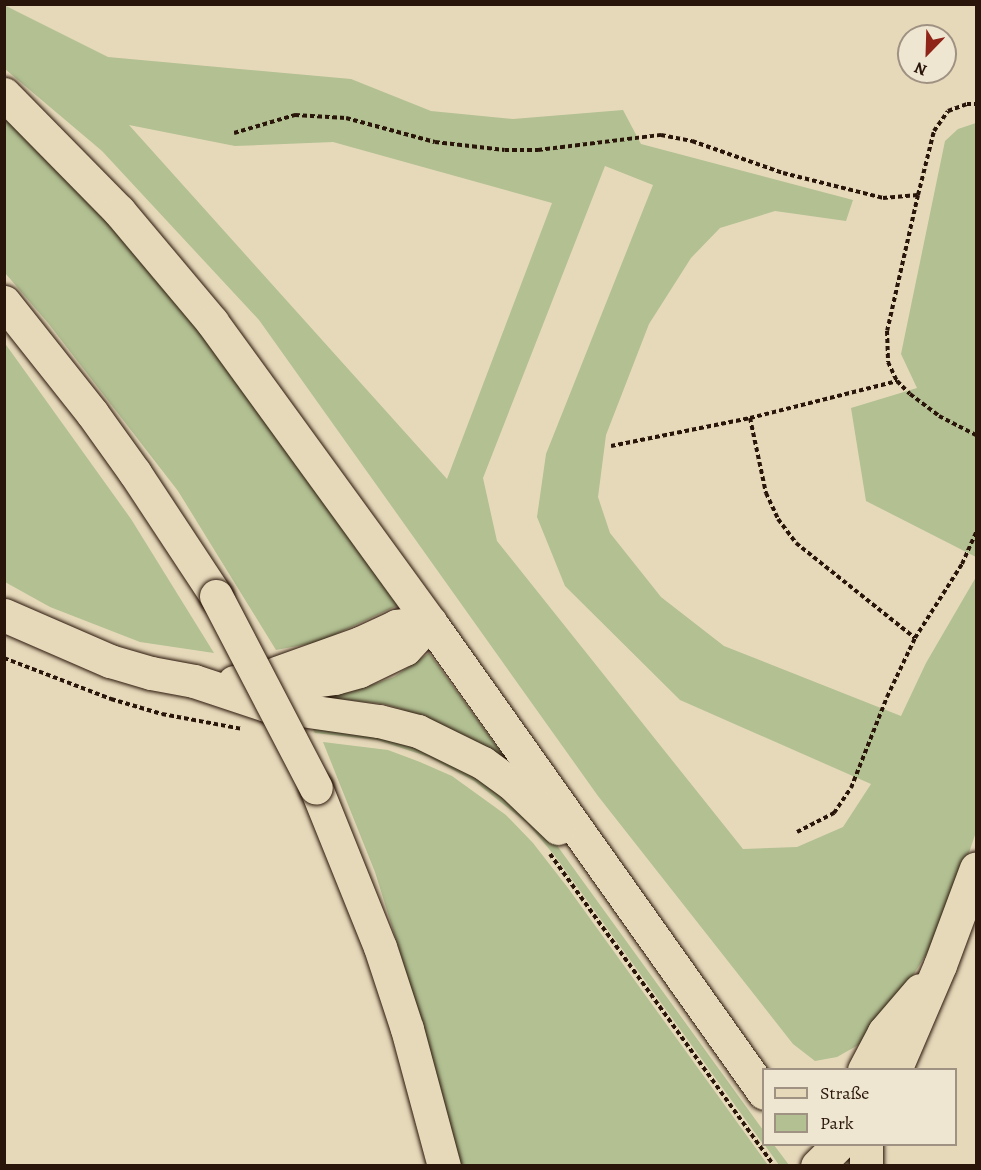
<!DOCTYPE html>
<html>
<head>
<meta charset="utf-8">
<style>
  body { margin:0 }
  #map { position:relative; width:981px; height:1170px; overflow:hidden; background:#e6d9ba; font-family:Alegreya,serif }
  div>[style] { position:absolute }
  .green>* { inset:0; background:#b2c092 }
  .path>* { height:4px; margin-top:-2px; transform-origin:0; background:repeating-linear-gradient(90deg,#291509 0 4.5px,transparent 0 7.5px) }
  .roads { filter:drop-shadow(0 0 2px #291509) drop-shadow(0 0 2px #291509) }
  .major>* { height:33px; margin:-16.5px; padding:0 16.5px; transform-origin:16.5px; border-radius:16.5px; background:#e6d9ba }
  .bridges { filter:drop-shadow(0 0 2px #291509) drop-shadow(0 0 2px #291509) }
  .major-bridge>* { height:33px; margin:-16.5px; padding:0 16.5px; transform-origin:16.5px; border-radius:16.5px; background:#e6d9ba }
  span { translate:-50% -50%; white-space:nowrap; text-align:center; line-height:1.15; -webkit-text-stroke:5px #efe6d2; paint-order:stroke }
  .frame { position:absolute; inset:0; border:6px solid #291509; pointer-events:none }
  .legend { position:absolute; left:762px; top:1068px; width:195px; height:78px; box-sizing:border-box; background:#efe6d2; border:2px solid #a09282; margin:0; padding:8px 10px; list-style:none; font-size:18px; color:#291509 }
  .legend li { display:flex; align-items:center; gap:12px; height:30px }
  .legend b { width:30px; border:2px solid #a09282 }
  .north { position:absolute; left:897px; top:24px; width:60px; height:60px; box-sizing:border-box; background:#efe6d2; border:2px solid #a09282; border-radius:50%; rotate:203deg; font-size:16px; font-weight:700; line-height:24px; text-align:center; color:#291509 }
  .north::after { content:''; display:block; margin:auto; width:21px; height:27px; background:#8f2418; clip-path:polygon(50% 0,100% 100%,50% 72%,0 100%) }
</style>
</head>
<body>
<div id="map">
  <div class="green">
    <i style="clip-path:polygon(evenodd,4px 5px,108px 57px,351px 79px,431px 111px,513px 119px,623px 110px,641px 144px,853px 200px,846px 221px,775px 211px,720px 228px,691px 258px,649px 324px,606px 435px,598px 497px,610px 533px,661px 597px,724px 646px,901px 716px,926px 663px,976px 577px,976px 832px,954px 897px,935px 940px,912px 977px,860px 1044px,837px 1057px,815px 1061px,793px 1044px,598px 796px,259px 320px,102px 151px,5px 69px,4px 5px,129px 125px,235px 146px,333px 142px,552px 203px,447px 479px,129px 125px,4px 5px,605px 166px,653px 185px,546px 454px,537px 517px,565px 586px,680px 700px,871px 784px,843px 827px,797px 847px,743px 849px,497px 541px,483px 478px,605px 166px)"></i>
    <i style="clip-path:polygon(4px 109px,33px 135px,249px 386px,405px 602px,319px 642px,276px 650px,178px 491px,48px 323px,5px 273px)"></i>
    <i style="clip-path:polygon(976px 123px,976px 557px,866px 501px,851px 408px,917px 388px,901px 354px,945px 141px,958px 129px)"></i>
    <i style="clip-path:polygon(4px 342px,131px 519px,214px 653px,140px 642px,50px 607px,5px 582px)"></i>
    <i style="clip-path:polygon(429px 653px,516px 773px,434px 722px,401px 709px,384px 704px,321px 697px,351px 692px,394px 677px)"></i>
    <i style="clip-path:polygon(310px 725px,389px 733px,458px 761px,548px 833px,763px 1130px,763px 1144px,555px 856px,527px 823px,474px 781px,429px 757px,377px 740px,315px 733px)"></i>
    <i style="clip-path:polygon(323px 742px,388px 750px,420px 762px,452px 776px,506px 815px,533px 843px,568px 888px,768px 1165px,457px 1165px,408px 978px,375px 872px)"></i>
    <i style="clip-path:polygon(764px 1144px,774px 1145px,789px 1165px,779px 1165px)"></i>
  </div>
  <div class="path">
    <i style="left:234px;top:133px;width:64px;rotate:-16.4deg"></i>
    <i style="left:295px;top:115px;width:51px;rotate:3.4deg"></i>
    <i style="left:346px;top:118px;width:92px;rotate:15.1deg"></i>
    <i style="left:435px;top:142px;width:70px;rotate:6.5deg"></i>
    <i style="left:505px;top:150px;width:33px"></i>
    <i style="left:538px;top:150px;width:124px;rotate:-7deg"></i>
    <i style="left:661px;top:135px;width:32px;rotate:11deg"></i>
    <i style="left:692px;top:141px;width:96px;rotate:19.4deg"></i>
    <i style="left:783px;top:173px;width:103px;rotate:14deg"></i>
    <i style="left:883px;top:198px;width:35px;rotate:-5deg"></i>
    <i style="left:918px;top:195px;width:66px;rotate:-76deg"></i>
    <i style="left:934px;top:131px;width:24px;rotate:-55deg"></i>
    <i style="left:948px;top:111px;width:20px;rotate:-20deg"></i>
    <i style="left:967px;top:104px;width:9px"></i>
    <i style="left:918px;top:195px;width:139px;rotate:102.8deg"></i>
    <i style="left:887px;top:331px;width:31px;rotate:88deg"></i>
    <i style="left:888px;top:362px;width:21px;rotate:65deg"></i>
    <i style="left:897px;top:381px;width:18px;rotate:45deg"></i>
    <i style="left:910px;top:394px;width:36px;rotate:37deg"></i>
    <i style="left:939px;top:416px;width:42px;rotate:27.2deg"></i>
    <i style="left:750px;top:418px;width:77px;rotate:78deg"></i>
    <i style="left:766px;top:493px;width:29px;rotate:65deg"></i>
    <i style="left:778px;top:519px;width:30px;rotate:53deg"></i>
    <i style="left:796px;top:543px;width:152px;rotate:38.6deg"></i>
    <i style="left:611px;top:446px;width:142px;rotate:-11.4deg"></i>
    <i style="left:750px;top:418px;width:152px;rotate:-14.1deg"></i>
    <i style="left:4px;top:658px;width:115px;rotate:21deg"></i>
    <i style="left:111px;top:699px;width:53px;rotate:16.4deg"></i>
    <i style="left:162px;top:714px;width:81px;rotate:10.6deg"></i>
    <i style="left:797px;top:832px;width:42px;rotate:-27.2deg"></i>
    <i style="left:834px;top:813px;width:30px;rotate:-56deg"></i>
    <i style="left:851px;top:788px;width:98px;rotate:-68.4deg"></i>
    <i style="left:887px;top:697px;width:65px;rotate:-64.6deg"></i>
    <i style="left:915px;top:638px;width:88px;rotate:-57.6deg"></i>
    <i style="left:962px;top:564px;width:35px;rotate:-66deg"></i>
    <i style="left:550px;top:854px;width:384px;rotate:54.3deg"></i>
  </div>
  <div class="roads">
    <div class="major">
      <i style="left:4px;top:94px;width:164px;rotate:45.5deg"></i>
      <i style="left:119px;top:211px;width:145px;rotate:50deg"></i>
      <i style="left:212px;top:322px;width:371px;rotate:54deg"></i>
      <i style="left:430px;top:622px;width:577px;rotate:54.66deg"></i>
      <i style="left:4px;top:302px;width:142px;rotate:51.6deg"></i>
      <i style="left:92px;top:413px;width:74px;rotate:54.4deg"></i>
      <i style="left:135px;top:473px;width:147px;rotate:56.6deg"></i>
      <i style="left:4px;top:615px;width:116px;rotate:23.5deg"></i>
      <i style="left:110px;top:661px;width:43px;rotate:16.3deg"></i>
      <i style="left:151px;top:673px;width:44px;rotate:10.5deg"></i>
      <i style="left:194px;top:681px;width:76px;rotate:18.4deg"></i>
      <i style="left:266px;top:705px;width:114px;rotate:8.1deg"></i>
      <i style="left:379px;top:721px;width:40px;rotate:14.4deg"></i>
      <i style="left:418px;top:731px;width:72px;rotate:26.2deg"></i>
      <i style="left:483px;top:763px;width:34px;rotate:36deg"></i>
      <i style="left:511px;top:783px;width:65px;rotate:43.8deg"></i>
      <i style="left:276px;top:673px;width:89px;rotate:-19.7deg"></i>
      <i style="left:360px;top:643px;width:40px;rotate:-25deg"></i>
      <i style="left:396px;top:626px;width:34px;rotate:-7deg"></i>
      <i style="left:234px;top:682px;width:72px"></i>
      <i style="left:306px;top:682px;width:29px;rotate:-8deg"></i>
      <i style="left:335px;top:678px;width:25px;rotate:-16deg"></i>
      <i style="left:359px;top:671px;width:51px;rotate:-25.6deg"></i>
      <i style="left:405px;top:649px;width:37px;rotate:-47deg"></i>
      <i style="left:316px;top:788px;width:171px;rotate:68.1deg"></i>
      <i style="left:380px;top:947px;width:86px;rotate:71.8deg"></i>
      <i style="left:407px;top:1029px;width:142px;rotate:74.9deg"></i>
      <i style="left:864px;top:1070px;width:43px;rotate:-62.2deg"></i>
      <i style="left:884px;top:1032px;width:55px;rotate:-49.4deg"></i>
      <i style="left:895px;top:1070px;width:114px;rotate:-66.8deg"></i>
      <i style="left:940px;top:965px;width:103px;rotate:-69.6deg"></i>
      <i style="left:817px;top:1166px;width:31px;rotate:-45deg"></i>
      <i style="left:866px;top:1166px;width:22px;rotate:-90deg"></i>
    </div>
  </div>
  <div class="bridges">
    <div class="major-bridge">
      <i style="left:216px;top:596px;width:216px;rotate:62.5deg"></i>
    </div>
  </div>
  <div class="frame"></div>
  <ul class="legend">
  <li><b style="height:8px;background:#e6d9ba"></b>Straße</li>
  <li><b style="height:16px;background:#b2c092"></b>Park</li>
  </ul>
  <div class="north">N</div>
</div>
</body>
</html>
